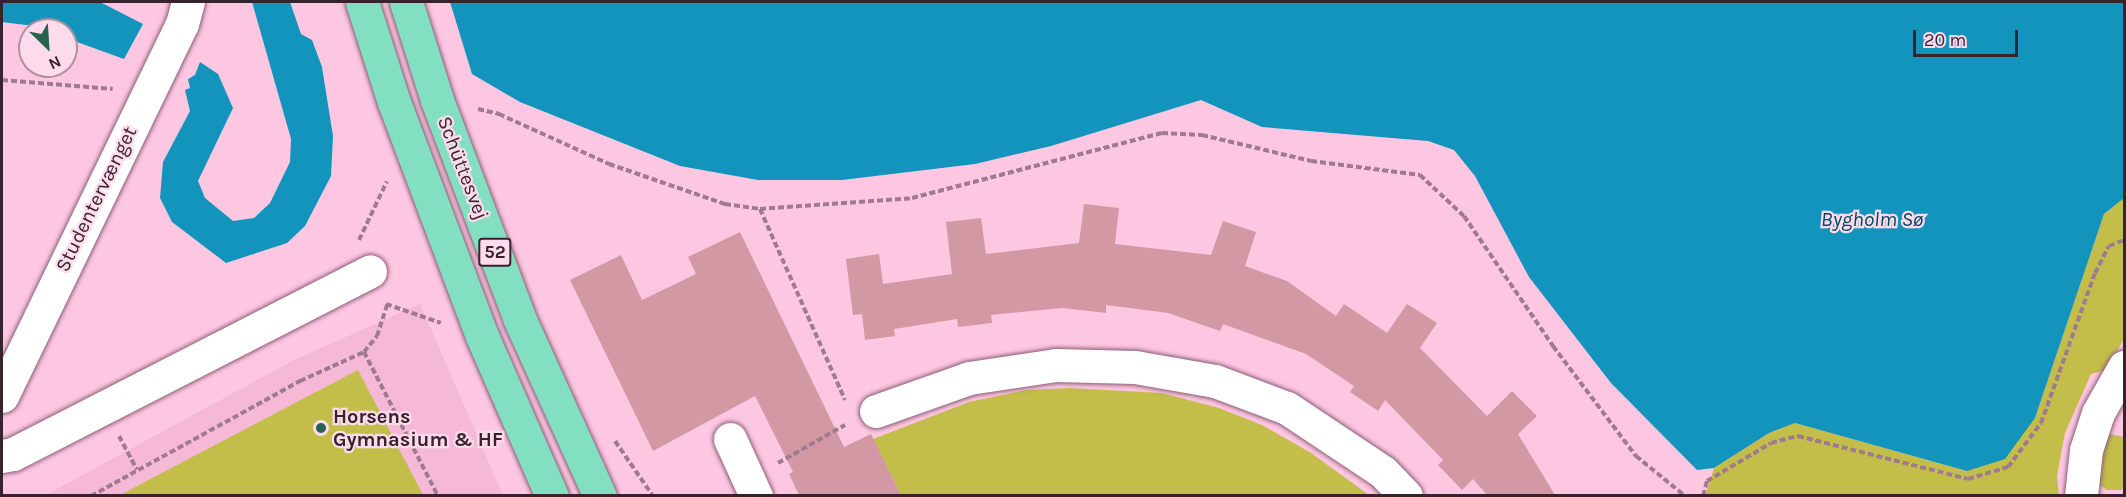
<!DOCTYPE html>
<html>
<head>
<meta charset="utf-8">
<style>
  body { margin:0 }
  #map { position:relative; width:2126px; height:497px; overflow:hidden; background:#fdc7e2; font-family:Karla,sans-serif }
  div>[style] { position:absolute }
  .built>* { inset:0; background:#f5b8d7 }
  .green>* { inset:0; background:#c3be4a }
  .water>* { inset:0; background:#1394bd }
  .building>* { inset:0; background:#d298a3 }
  .path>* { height:4px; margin-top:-2px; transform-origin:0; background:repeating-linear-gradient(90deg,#a07a8e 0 6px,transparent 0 9px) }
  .roads { filter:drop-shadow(0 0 2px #8c5d76) drop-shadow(0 0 2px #8c5d76) }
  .minor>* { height:33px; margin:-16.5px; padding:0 16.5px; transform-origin:16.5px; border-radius:16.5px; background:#fff }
  .major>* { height:33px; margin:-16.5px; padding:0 16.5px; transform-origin:16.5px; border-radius:16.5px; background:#82dfc2 }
  .dots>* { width:16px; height:16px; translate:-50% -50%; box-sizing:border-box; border:3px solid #fddbec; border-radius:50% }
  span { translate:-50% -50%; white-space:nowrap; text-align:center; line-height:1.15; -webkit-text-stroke:4.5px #fddbec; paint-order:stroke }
  .shield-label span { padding:2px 4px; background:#fddbec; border:2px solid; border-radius:4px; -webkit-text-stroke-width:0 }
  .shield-label { font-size:18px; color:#37232e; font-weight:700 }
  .street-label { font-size:20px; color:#37232e }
  .poi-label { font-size:20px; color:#37232e; font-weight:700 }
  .left { translate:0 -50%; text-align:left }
  .water-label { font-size:21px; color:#04485e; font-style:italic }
  .frame { position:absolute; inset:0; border:3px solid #37232e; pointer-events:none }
  .north { position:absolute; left:18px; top:18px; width:60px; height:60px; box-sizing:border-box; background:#fddbec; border:2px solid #ae91a0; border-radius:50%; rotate:155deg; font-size:16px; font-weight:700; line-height:24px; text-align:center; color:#37232e }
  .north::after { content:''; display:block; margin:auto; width:21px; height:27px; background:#28634e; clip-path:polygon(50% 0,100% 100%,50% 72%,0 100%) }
  .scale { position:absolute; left:1913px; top:30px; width:105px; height:27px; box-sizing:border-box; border:3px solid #37232e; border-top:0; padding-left:8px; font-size:18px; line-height:21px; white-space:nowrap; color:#37232e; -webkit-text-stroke:4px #fddbec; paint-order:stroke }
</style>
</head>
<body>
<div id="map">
  <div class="built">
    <i style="clip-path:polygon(420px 304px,503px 495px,44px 496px,294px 360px)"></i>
  </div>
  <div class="green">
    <i style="clip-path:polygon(2124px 198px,2124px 339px,2106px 370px,2091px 374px,2065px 433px,2057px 476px,2059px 495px,1705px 496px,1714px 468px,1769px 433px,1795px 423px,1967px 471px,2035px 418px,2104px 214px)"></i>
    <i style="clip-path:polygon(358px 370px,423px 495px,120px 495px)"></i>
    <i style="clip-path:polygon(1070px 388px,1162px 393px,1219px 408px,1262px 425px,1311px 453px,1369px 495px,901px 495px,873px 439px,969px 402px,1026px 390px)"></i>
    <i style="clip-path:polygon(2109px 434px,2124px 437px,2124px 488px,2121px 490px,2107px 490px,2097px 483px,2095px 470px)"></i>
  </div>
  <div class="water">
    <i style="clip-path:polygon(2px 2px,100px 2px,143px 24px,124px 59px,66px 38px,66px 30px,2px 22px)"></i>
    <i style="clip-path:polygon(252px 2px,290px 2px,301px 34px,312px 40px,322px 67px,333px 136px,331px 176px,305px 226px,287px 243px,226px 263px,172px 222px,160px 198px,163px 162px,190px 111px,185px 90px,190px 88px,188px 79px,195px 75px,200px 62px,218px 74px,233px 108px,198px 181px,205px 198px,233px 221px,254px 218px,270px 203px,290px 162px,291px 139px)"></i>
    <i style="clip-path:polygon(450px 2px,2124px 2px,2124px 198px,2104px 214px,2035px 418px,2005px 459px,1967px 471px,1795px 423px,1769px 433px,1714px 468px,1697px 470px,1611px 383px,1529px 277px,1475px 176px,1454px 150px,1428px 141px,1262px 127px,1201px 100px,1051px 146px,975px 164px,842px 180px,758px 180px,680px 166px,520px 102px,472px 74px)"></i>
  </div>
  <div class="building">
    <i style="clip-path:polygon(1084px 204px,1119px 208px,1115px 244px,1211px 255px,1223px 221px,1256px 232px,1245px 266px,1287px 281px,1336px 316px,1344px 304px,1387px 333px,1407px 304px,1437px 323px,1420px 348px,1487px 416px,1512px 391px,1537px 416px,1518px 434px,1555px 495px,1487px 495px,1473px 479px,1462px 490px,1438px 465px,1443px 460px,1385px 400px,1378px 411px,1350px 392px,1354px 386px,1306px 354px,1223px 324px,1220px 331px,1168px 313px,1106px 305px,1106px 313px,1062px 308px,991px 315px,992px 323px,958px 327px,957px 319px,894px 329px,895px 336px,865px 340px,862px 314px,853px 315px,846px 259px,879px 254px,883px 284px,952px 274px,946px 222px,981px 218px,986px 254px,1079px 243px)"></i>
    <i style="clip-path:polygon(740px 232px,844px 447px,871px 434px,901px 495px,799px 495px,789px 474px,793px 472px,755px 396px,653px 451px,570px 280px,621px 255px,642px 300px,696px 274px,688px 257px)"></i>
  </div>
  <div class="path">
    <i style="left:2px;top:80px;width:111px;rotate:4.6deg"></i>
    <i style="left:478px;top:109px;width:22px;rotate:13deg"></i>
    <i style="left:499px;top:114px;width:121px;rotate:24.4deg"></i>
    <i style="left:609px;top:164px;width:123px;rotate:19deg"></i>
    <i style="left:725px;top:204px;width:35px;rotate:8deg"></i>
    <i style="left:760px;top:209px;width:152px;rotate:-4.1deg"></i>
    <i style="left:912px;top:198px;width:258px;rotate:-14.6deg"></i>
    <i style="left:1162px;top:133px;width:40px;rotate:2.9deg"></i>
    <i style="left:1202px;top:135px;width:112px;rotate:13.4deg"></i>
    <i style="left:1311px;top:161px;width:110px;rotate:7.3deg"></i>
    <i style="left:1420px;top:175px;width:60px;rotate:43deg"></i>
    <i style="left:1464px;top:216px;width:158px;rotate:55.6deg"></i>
    <i style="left:1553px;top:346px;width:138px;rotate:53deg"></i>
    <i style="left:1636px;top:456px;width:63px;rotate:39.2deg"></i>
    <i style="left:760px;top:209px;width:209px;rotate:66deg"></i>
    <i style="left:359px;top:240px;width:65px;rotate:-64.6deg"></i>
    <i style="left:386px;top:304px;width:58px;rotate:19.1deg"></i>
    <i style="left:364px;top:352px;width:162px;rotate:62.8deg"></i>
    <i style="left:119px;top:436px;width:38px;rotate:62deg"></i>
    <i style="left:615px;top:441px;width:67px;rotate:55.4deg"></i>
    <i style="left:778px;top:463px;width:77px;rotate:-29.6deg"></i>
    <i style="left:91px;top:496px;width:239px;rotate:-28.8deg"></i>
    <i style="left:300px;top:381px;width:70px;rotate:-24.4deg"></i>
    <i style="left:364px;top:352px;width:21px;rotate:-51deg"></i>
    <i style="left:377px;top:336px;width:33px;rotate:-72deg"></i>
    <i style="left:1703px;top:496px;width:16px;rotate:-75deg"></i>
    <i style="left:1707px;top:481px;width:74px;rotate:-30.7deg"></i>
    <i style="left:1771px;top:443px;width:28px;rotate:-15deg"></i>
    <i style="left:1798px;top:436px;width:175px;rotate:14.2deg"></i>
    <i style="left:1968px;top:479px;width:42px;rotate:-16.7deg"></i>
    <i style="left:2008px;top:467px;width:55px;rotate:-53.1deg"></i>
    <i style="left:2041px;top:423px;width:159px;rotate:-70.2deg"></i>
    <i style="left:2095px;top:273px;width:30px;rotate:-63deg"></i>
    <i style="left:2109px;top:246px;width:16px;rotate:-22deg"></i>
  </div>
  <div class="roads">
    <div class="minor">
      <i style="left:2px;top:396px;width:413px;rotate:-64.2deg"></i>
      <i style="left:182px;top:24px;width:23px;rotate:-75deg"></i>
      <i style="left:876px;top:411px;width:99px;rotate:-19.5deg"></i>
      <i style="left:969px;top:378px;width:88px;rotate:-8.5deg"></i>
      <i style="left:1056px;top:365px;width:79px;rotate:1.5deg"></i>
      <i style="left:1135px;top:367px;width:81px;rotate:9.9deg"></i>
      <i style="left:1215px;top:381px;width:77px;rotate:20.6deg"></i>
      <i style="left:1287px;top:408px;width:115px;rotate:33.7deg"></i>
      <i style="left:1383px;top:472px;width:33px;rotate:46deg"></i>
      <i style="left:730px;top:439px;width:63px;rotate:65.5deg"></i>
      <i style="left:2px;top:456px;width:11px;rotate:-10deg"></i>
      <i style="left:13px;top:454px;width:401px;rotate:-27.1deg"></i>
      <i style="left:2081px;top:496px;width:46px;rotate:-83.8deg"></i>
      <i style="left:2086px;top:450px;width:39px;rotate:-72deg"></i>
      <i style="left:2098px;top:413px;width:53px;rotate:-60.5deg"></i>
    </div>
    <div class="major">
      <i style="left:362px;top:2px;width:105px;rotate:72.3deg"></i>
      <i style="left:394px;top:102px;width:250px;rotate:69.4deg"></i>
      <i style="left:482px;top:336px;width:175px;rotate:66.4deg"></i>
      <i style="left:406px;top:2px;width:103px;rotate:72.4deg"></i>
      <i style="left:437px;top:100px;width:235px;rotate:69.3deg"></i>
      <i style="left:520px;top:320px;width:193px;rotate:65.6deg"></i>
    </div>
  </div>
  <div class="dots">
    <i style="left:321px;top:428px;background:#28634e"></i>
  </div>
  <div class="shield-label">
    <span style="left:495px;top:252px">52</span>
  </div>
  <div class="street-label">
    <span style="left:463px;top:168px;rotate:69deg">Schüttesvej</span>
    <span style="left:96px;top:199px;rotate:-64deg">Studentervænget</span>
  </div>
  <div class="poi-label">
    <span class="left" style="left:333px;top:428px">Horsens<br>Gymnasium &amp; HF</span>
  </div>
  <div class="water-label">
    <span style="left:1872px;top:219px">Bygholm Sø</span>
  </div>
  <div class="frame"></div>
  <div class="north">N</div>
  <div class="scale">20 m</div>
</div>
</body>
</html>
